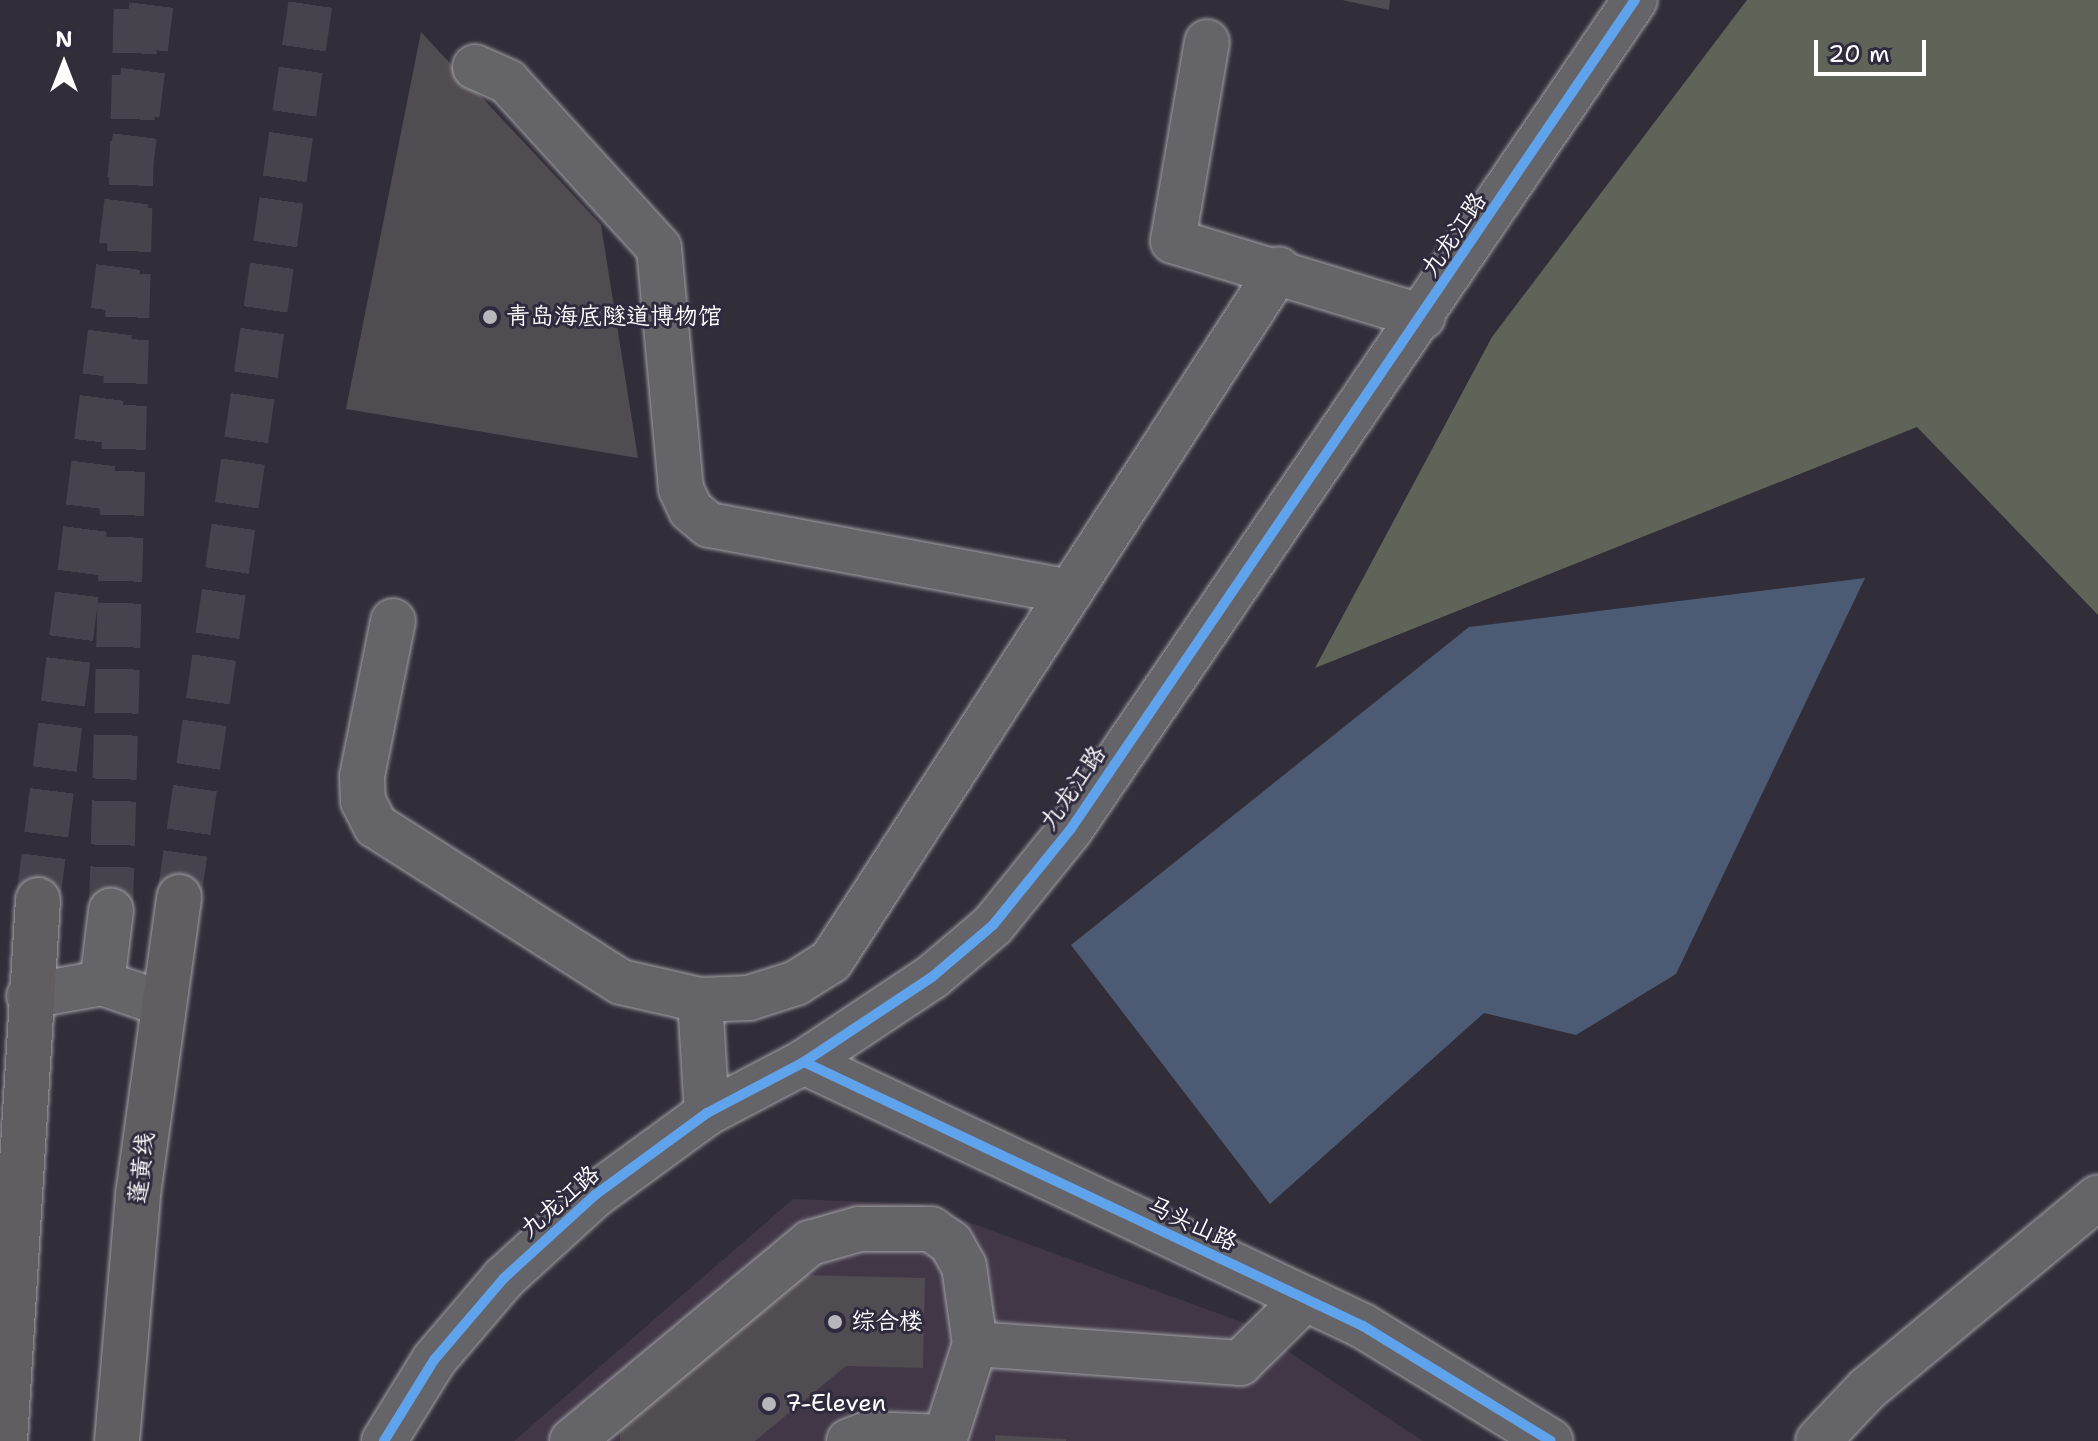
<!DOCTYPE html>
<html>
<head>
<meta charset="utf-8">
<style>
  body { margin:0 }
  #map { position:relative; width:2098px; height:1441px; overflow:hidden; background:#312e39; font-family:"Shantell Sans","LXGW WenKai TC",sans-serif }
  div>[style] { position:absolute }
  .built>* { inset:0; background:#413747 }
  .green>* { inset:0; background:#5f6358 }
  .water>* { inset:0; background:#4d5a73 }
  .building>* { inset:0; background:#514b52 }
  .minor-tunnel>* { height:44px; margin-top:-22px; transform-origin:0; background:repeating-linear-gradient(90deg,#46434d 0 44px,transparent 0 66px) }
  .highway-tunnel>* { height:44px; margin-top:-22px; transform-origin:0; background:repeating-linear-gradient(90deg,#46434d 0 44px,transparent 0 66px) }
  .roads { filter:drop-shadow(0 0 2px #a2a1a6) drop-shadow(0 0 2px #a2a1a6) }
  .minor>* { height:44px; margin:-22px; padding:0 22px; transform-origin:22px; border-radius:22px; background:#656469 }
  .highway>* { height:44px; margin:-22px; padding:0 22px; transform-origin:22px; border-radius:22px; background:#615e62 }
  .cycleway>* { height:10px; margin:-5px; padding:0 5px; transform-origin:5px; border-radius:5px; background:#60a3ed }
  .dots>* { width:22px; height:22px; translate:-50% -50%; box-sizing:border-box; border:4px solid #2f2a3d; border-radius:50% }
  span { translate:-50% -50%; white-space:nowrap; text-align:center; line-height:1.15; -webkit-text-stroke:6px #2f2a3d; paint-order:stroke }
  .street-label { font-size:24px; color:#fff }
  .poi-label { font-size:24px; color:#fff }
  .left { translate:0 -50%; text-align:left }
  .north { position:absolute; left:24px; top:24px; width:80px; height:80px; -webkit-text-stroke:6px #2f2a3d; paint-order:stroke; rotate:0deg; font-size:22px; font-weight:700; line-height:32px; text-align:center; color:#fff }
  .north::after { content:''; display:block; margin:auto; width:28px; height:36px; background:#fff; clip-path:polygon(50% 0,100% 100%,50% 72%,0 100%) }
  .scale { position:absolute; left:1814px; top:40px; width:112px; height:36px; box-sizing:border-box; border:4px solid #fff; border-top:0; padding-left:10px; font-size:24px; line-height:28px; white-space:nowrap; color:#fff; -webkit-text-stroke:6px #2f2a3d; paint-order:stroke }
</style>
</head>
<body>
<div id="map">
  <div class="built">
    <i style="clip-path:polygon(793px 1199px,919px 1204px,1247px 1324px,1423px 1441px,514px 1441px)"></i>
  </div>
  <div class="green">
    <i style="clip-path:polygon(1747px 0,2098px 0,2098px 615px,1917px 427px,1315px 668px,1492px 337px)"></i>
  </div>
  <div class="water">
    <i style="clip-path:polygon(1865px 578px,1676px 974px,1576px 1035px,1484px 1013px,1270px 1204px,1071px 945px,1469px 627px)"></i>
  </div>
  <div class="building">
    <i style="clip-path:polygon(1342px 0,1390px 0,1389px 10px)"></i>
    <i style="clip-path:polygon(421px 32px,601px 225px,638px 458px,346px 409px)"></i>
    <i style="clip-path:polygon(802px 1275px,925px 1278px,923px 1368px,846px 1366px,755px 1441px,620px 1441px,620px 1428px)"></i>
    <i style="clip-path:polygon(995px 1435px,1066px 1439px,1066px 1441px,995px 1441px)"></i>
  </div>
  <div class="minor-tunnel">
    <i style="left:111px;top:911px;width:911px;rotate:-88.43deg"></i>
  </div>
  <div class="highway-tunnel">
    <i style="left:179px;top:897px;width:907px;rotate:-81.63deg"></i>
    <i style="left:38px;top:900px;width:907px;rotate:-82.78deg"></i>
  </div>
  <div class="roads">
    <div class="minor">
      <i style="left:1207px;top:42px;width:202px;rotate:99.7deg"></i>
      <i style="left:1173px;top:241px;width:261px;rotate:16.9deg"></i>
      <i style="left:475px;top:67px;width:36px;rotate:24deg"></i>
      <i style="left:508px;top:82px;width:224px;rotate:47.7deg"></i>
      <i style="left:659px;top:248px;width:242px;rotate:84.8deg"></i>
      <i style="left:681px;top:489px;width:23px;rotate:65deg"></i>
      <i style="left:691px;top:510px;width:23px;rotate:40deg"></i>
      <i style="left:709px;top:525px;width:367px;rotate:10.5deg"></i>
      <i style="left:393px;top:621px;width:158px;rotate:101.3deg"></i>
      <i style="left:362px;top:776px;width:25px;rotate:88deg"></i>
      <i style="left:363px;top:801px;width:28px;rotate:63deg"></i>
      <i style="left:376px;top:826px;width:290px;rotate:32.5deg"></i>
      <i style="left:621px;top:982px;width:81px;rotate:12.8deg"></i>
      <i style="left:700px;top:1000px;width:49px;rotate:-2.3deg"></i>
      <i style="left:749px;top:998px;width:49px;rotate:-17.7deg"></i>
      <i style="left:796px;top:983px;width:41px;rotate:-32.2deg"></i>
      <i style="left:831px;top:961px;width:824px;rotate:-57.08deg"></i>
      <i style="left:102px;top:983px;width:73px;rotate:-82.9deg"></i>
      <i style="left:29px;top:996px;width:74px;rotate:-10.1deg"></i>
      <i style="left:102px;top:983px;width:65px;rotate:19deg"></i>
      <i style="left:700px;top:1000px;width:113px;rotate:86.5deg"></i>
      <i style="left:804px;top:1062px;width:618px;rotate:25.28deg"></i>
      <i style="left:1363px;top:1326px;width:220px;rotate:31.5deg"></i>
      <i style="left:975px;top:1344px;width:266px;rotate:4.1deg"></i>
      <i style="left:1240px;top:1363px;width:91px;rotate:-44.6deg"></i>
      <i style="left:384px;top:1441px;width:95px;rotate:-58.3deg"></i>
      <i style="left:434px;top:1360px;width:108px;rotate:-49.5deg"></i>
      <i style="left:504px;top:1278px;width:123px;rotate:-42.4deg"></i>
      <i style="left:595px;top:1195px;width:139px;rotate:-36.2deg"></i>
      <i style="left:707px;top:1113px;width:110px;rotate:-27.7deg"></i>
      <i style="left:804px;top:1062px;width:154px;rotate:-33.6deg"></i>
      <i style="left:932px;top:977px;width:80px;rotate:-40.4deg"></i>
      <i style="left:993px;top:925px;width:122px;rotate:-51deg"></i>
      <i style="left:1070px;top:830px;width:1004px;rotate:-55.76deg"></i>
      <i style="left:572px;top:1441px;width:310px;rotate:-39.8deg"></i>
      <i style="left:810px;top:1243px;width:51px;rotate:-15.9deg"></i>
      <i style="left:859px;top:1229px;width:72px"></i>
      <i style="left:931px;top:1229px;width:24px;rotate:35deg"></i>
      <i style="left:951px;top:1243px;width:26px;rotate:61deg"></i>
      <i style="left:964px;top:1266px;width:79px;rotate:82deg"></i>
      <i style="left:975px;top:1344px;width:102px;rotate:107.7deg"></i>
      <i style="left:849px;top:1441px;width:19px;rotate:-21deg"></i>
      <i style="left:867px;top:1434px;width:77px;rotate:2.2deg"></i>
      <i style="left:1818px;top:1441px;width:71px;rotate:-46.7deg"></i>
      <i style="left:1867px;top:1389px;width:300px;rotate:-39.7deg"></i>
    </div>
    <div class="highway">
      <i style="left:5px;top:1441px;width:542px;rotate:-86.51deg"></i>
      <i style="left:117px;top:1441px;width:248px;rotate:-85.1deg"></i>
      <i style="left:138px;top:1194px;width:300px;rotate:-82.1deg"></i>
    </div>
  </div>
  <div class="cycleway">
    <i style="left:804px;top:1062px;width:618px;rotate:25.28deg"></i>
    <i style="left:1363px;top:1326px;width:220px;rotate:31.5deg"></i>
    <i style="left:384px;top:1441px;width:95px;rotate:-58.3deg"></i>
    <i style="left:434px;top:1360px;width:108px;rotate:-49.5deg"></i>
    <i style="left:504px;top:1278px;width:123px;rotate:-42.4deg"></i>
    <i style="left:595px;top:1195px;width:139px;rotate:-36.2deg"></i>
    <i style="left:707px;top:1113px;width:110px;rotate:-27.7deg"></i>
    <i style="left:804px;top:1062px;width:154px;rotate:-33.6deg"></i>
    <i style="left:932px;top:977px;width:80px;rotate:-40.4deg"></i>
    <i style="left:993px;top:925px;width:122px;rotate:-51deg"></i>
    <i style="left:1070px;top:830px;width:1004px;rotate:-55.76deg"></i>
  </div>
  <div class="dots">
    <i style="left:490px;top:317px;background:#b7b6ba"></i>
    <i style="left:835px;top:1322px;background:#b7b6ba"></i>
    <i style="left:769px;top:1404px;background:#b7b6ba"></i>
  </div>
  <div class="street-label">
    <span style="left:1454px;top:235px;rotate:-56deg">九龙江路</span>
    <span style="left:1073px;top:788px;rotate:-55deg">九龙江路</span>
    <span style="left:142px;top:1168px;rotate:-83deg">蓬黄线</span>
    <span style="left:560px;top:1202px;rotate:-41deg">九龙江路</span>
    <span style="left:1192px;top:1224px;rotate:25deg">马头山路</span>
  </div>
  <div class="poi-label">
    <span class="left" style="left:506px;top:317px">青岛海底隧道博物馆</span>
    <span class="left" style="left:851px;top:1322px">综合楼</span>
    <span class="left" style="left:785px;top:1404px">7-Eleven</span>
  </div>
  <div class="north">N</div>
  <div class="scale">20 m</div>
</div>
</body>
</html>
